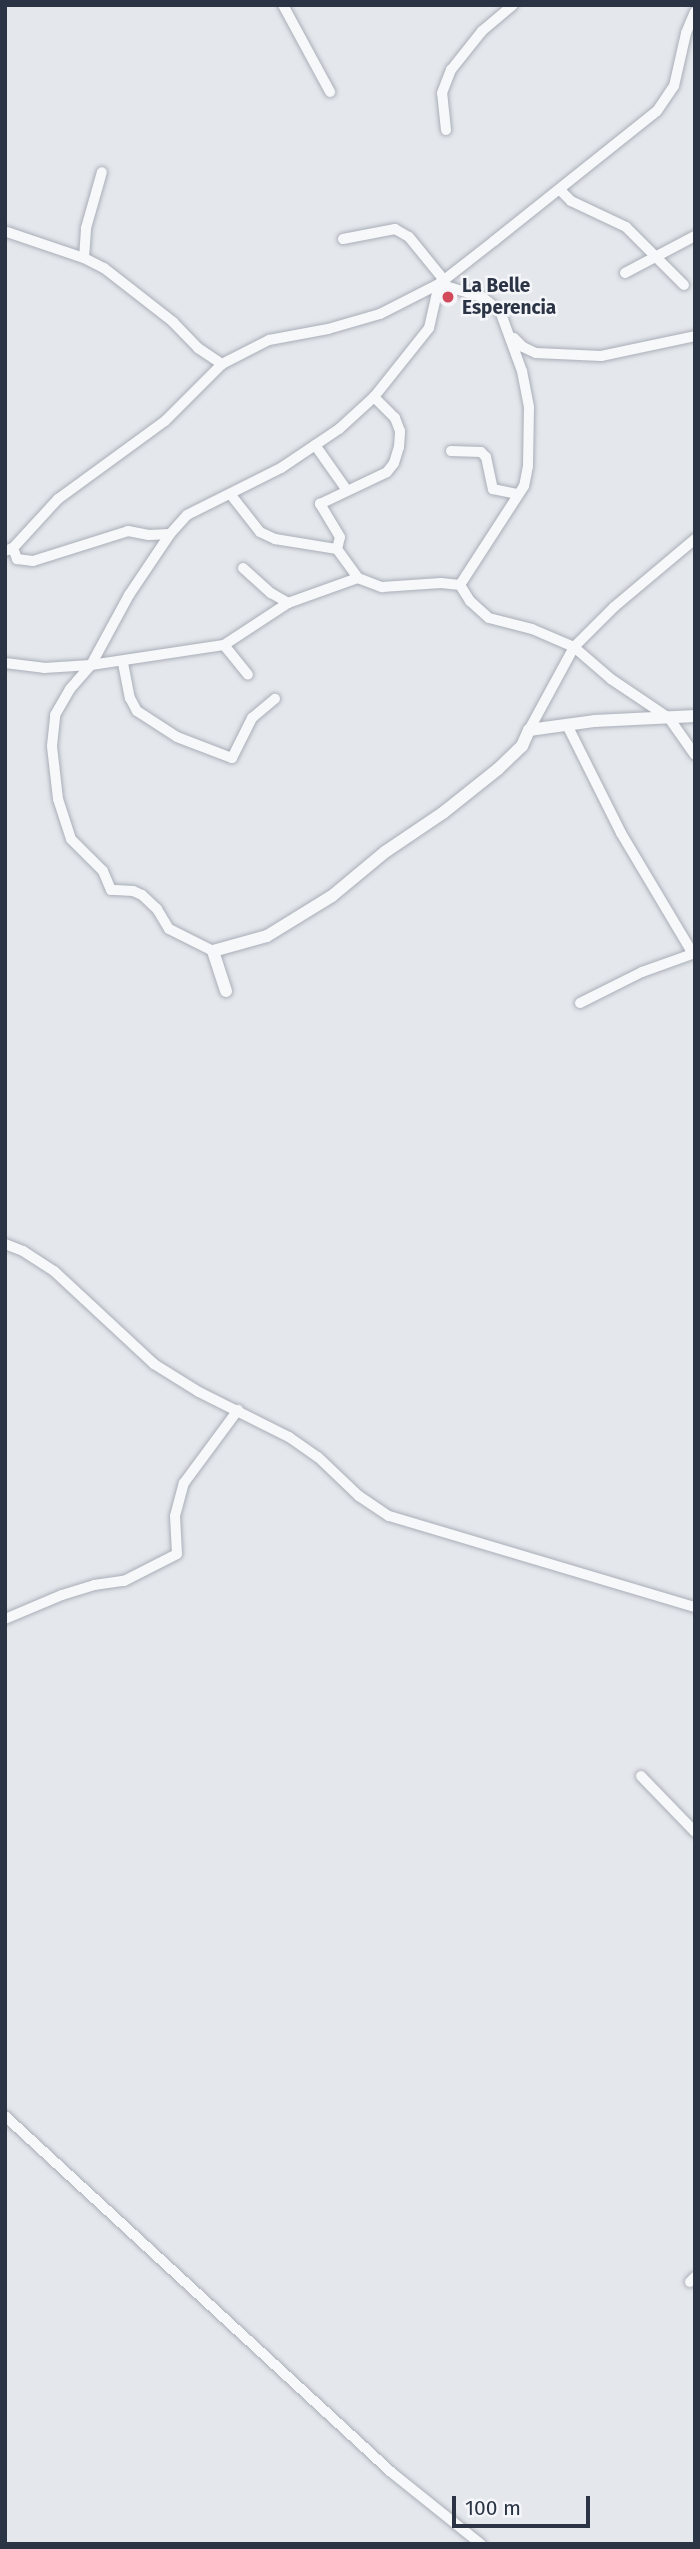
<!DOCTYPE html>
<html>
<head>
<meta charset="utf-8">
<style>
  body { margin:0 }
  #map { position:relative; width:700px; height:2549px; overflow:hidden; background:#e4e7ec; font-family:"Fira Sans",sans-serif }
  div>[style] { position:absolute }
  .roads { filter:drop-shadow(0 0 2px #a9aeb7) drop-shadow(0 0 2px #a9aeb7) }
  .minor>* { height:10px; margin:-5px; padding:0 5px; transform-origin:5px; border-radius:5px; background:#f7f8fa }
  .tertiary>* { height:12px; margin:-6px; padding:0 6px; transform-origin:6px; border-radius:6px; background:#f7f8fa }
  .dots>* { width:19px; height:19px; translate:-50% -50%; box-sizing:border-box; border:4px solid #f4f6f9; border-radius:50% }
  span { translate:-50% -50%; white-space:nowrap; text-align:center; line-height:1.15; -webkit-text-stroke:5px #f4f6f9; paint-order:stroke }
  .poi-label { font-size:19px; color:#2b3445; font-weight:700 }
  .left { translate:0 -50%; text-align:left }
  .frame { position:absolute; inset:0; border:7px solid #2b3445; pointer-events:none }
  .scale { position:absolute; left:452px; top:2496px; width:138px; height:32px; box-sizing:border-box; border:4px solid #2b3445; border-top:0; padding-left:9px; font-size:21px; line-height:24px; white-space:nowrap; color:#2b3445; -webkit-text-stroke:5px #f4f6f9; paint-order:stroke }
</style>
</head>
<body>
<div id="map">
  <div class="roads">
    <div class="minor">
      <i style="left:283px;top:5px;width:99px;rotate:61.6deg"></i>
      <i style="left:446px;top:130px;width:37px;rotate:-96deg"></i>
      <i style="left:442px;top:93px;width:25px;rotate:-69deg"></i>
      <i style="left:451px;top:70px;width:50px;rotate:-51.5deg"></i>
      <i style="left:482px;top:31px;width:40px;rotate:-40deg"></i>
      <i style="left:560px;top:190px;width:16px;rotate:45deg"></i>
      <i style="left:571px;top:201px;width:61px;rotate:25.3deg"></i>
      <i style="left:626px;top:227px;width:82px;rotate:45deg"></i>
      <i style="left:7px;top:232px;width:81px;rotate:18.7deg"></i>
      <i style="left:84px;top:258px;width:22px;rotate:27deg"></i>
      <i style="left:104px;top:268px;width:88px;rotate:38deg"></i>
      <i style="left:173px;top:322px;width:36px;rotate:46deg"></i>
      <i style="left:198px;top:348px;width:29px;rotate:34deg"></i>
      <i style="left:343px;top:239px;width:53px;rotate:-10.9deg"></i>
      <i style="left:395px;top:229px;width:16px;rotate:30deg"></i>
      <i style="left:409px;top:237px;width:55px;rotate:50.9deg"></i>
      <i style="left:84px;top:258px;width:30px;rotate:-86deg"></i>
      <i style="left:86px;top:228px;width:58px;rotate:-74.1deg"></i>
      <i style="left:625px;top:273px;width:79px;rotate:-27.9deg"></i>
      <i style="left:439px;top:284px;width:45px;rotate:16.8deg"></i>
      <i style="left:482px;top:297px;width:23px;rotate:38deg"></i>
      <i style="left:500px;top:311px;width:64px;rotate:69.9deg"></i>
      <i style="left:522px;top:371px;width:37px;rotate:79deg"></i>
      <i style="left:529px;top:407px;width:59px;rotate:91deg"></i>
      <i style="left:528px;top:466px;width:20px;rotate:101deg"></i>
      <i style="left:524px;top:486px;width:118px;rotate:122.9deg"></i>
      <i style="left:514px;top:338px;width:13px;rotate:45deg"></i>
      <i style="left:523px;top:347px;width:14px;rotate:25deg"></i>
      <i style="left:536px;top:353px;width:65px;rotate:2.6deg"></i>
      <i style="left:601px;top:356px;width:96px;rotate:-12deg"></i>
      <i style="left:315px;top:445px;width:54px;rotate:54.8deg"></i>
      <i style="left:451px;top:451px;width:30px;rotate:2deg"></i>
      <i style="left:481px;top:452px;width:7px;rotate:45deg"></i>
      <i style="left:486px;top:457px;width:33px;rotate:78deg"></i>
      <i style="left:493px;top:489px;width:25px;rotate:12deg"></i>
      <i style="left:231px;top:495px;width:47px;rotate:51.9deg"></i>
      <i style="left:260px;top:532px;width:17px;rotate:25deg"></i>
      <i style="left:275px;top:539px;width:63px;rotate:9.2deg"></i>
      <i style="left:337px;top:549px;width:36px;rotate:54deg"></i>
      <i style="left:13px;top:548px;width:12px;rotate:70deg"></i>
      <i style="left:17px;top:559px;width:16px;rotate:7deg"></i>
      <i style="left:33px;top:561px;width:100px;rotate:-17.5deg"></i>
      <i style="left:128px;top:531px;width:21px;rotate:11deg"></i>
      <i style="left:149px;top:535px;width:21px;rotate:-3deg"></i>
      <i style="left:337px;top:549px;width:12px;rotate:-76deg"></i>
      <i style="left:340px;top:537px;width:39px;rotate:-121deg"></i>
      <i style="left:320px;top:504px;width:74px;rotate:-25.5deg"></i>
      <i style="left:387px;top:472px;width:11px;rotate:-52deg"></i>
      <i style="left:394px;top:463px;width:17px;rotate:-73deg"></i>
      <i style="left:399px;top:447px;width:16px;rotate:-86deg"></i>
      <i style="left:400px;top:431px;width:14px;rotate:-111deg"></i>
      <i style="left:395px;top:418px;width:30px;rotate:-135deg"></i>
      <i style="left:5px;top:551px;width:9px;rotate:-21deg"></i>
      <i style="left:13px;top:548px;width:67px;rotate:-47.4deg"></i>
      <i style="left:58px;top:499px;width:132px;rotate:-36.1deg"></i>
      <i style="left:165px;top:421px;width:81px;rotate:-45deg"></i>
      <i style="left:222px;top:364px;width:53px;rotate:-27.1deg"></i>
      <i style="left:269px;top:340px;width:60px;rotate:-10.6deg"></i>
      <i style="left:328px;top:329px;width:54px;rotate:-16.1deg"></i>
      <i style="left:380px;top:314px;width:66px;rotate:-27deg"></i>
      <i style="left:439px;top:284px;width:70px;rotate:-38deg"></i>
      <i style="left:494px;top:241px;width:208px;rotate:-38.6deg"></i>
      <i style="left:657px;top:111px;width:30px;rotate:-56deg"></i>
      <i style="left:674px;top:86px;width:54px;rotate:-77.2deg"></i>
      <i style="left:686px;top:33px;width:23px;rotate:-67deg"></i>
      <i style="left:243px;top:568px;width:38px;rotate:42deg"></i>
      <i style="left:271px;top:593px;width:20px;rotate:30deg"></i>
      <i style="left:224px;top:645px;width:38px;rotate:51deg"></i>
      <i style="left:5px;top:663px;width:39px;rotate:7deg"></i>
      <i style="left:44px;top:668px;width:47px;rotate:-3.7deg"></i>
      <i style="left:91px;top:665px;width:80px;rotate:-61.5deg"></i>
      <i style="left:129px;top:595px;width:73px;rotate:-56.1deg"></i>
      <i style="left:170px;top:534px;width:25px;rotate:-48deg"></i>
      <i style="left:187px;top:515px;width:105px;rotate:-26.6deg"></i>
      <i style="left:281px;top:468px;width:70px;rotate:-33.9deg"></i>
      <i style="left:339px;top:429px;width:47px;rotate:-42.4deg"></i>
      <i style="left:374px;top:397px;width:88px;rotate:-51.4deg"></i>
      <i style="left:429px;top:328px;width:45px;rotate:-77.2deg"></i>
      <i style="left:123px;top:663px;width:36px;rotate:79deg"></i>
      <i style="left:130px;top:698px;width:15px;rotate:62deg"></i>
      <i style="left:137px;top:711px;width:48px;rotate:33deg"></i>
      <i style="left:177px;top:737px;width:59px;rotate:20.9deg"></i>
      <i style="left:232px;top:758px;width:45px;rotate:-63.4deg"></i>
      <i style="left:252px;top:718px;width:30px;rotate:-40deg"></i>
      <i style="left:567px;top:725px;width:121px;rotate:63.4deg"></i>
      <i style="left:621px;top:833px;width:141px;rotate:59.2deg"></i>
      <i style="left:529px;top:730px;width:94px;rotate:-61.5deg"></i>
      <i style="left:574px;top:647px;width:49px;rotate:40.9deg"></i>
      <i style="left:611px;top:679px;width:70px;rotate:33.9deg"></i>
      <i style="left:669px;top:718px;width:45px;rotate:54.9deg"></i>
      <i style="left:213px;top:951px;width:49px;rotate:-153.4deg"></i>
      <i style="left:169px;top:929px;width:23px;rotate:-121deg"></i>
      <i style="left:157px;top:909px;width:21px;rotate:-137deg"></i>
      <i style="left:142px;top:895px;width:10px;rotate:-156deg"></i>
      <i style="left:133px;top:891px;width:22px;rotate:-177deg"></i>
      <i style="left:111px;top:890px;width:21px;rotate:-113deg"></i>
      <i style="left:103px;top:871px;width:45px;rotate:-135deg"></i>
      <i style="left:71px;top:839px;width:42px;rotate:-108deg"></i>
      <i style="left:58px;top:799px;width:53px;rotate:-96.5deg"></i>
      <i style="left:52px;top:746px;width:31px;rotate:-84deg"></i>
      <i style="left:55px;top:715px;width:30px;rotate:-60deg"></i>
      <i style="left:70px;top:689px;width:32px;rotate:-49deg"></i>
      <i style="left:91px;top:665px;width:134px;rotate:-8.6deg"></i>
      <i style="left:224px;top:645px;width:77px;rotate:-33.3deg"></i>
      <i style="left:288px;top:603px;width:74px;rotate:-19.7deg"></i>
      <i style="left:358px;top:578px;width:26px;rotate:21deg"></i>
      <i style="left:382px;top:587px;width:59px;rotate:-3.9deg"></i>
      <i style="left:441px;top:583px;width:19px;rotate:6deg"></i>
      <i style="left:460px;top:585px;width:19px;rotate:58deg"></i>
      <i style="left:470px;top:601px;width:25px;rotate:42deg"></i>
      <i style="left:489px;top:618px;width:44px;rotate:14.3deg"></i>
      <i style="left:532px;top:629px;width:46px;rotate:23.2deg"></i>
      <i style="left:574px;top:647px;width:57px;rotate:-45deg"></i>
      <i style="left:614px;top:607px;width:106px;rotate:-40deg"></i>
      <i style="left:580px;top:1003px;width:69px;rotate:-26.6deg"></i>
      <i style="left:642px;top:972px;width:56px;rotate:-19.7deg"></i>
      <i style="left:5px;top:1244px;width:19px;rotate:21deg"></i>
      <i style="left:23px;top:1251px;width:37px;rotate:33deg"></i>
      <i style="left:54px;top:1271px;width:137px;rotate:42.9deg"></i>
      <i style="left:154px;top:1364px;width:53px;rotate:31.9deg"></i>
      <i style="left:199px;top:1392px;width:101px;rotate:26.6deg"></i>
      <i style="left:289px;top:1437px;width:35px;rotate:35deg"></i>
      <i style="left:318px;top:1457px;width:57px;rotate:43.6deg"></i>
      <i style="left:359px;top:1496px;width:36px;rotate:34deg"></i>
      <i style="left:389px;top:1516px;width:319px;rotate:16.6deg"></i>
      <i style="left:5px;top:1619px;width:62px;rotate:-22.8deg"></i>
      <i style="left:62px;top:1595px;width:34px;rotate:-17deg"></i>
      <i style="left:94px;top:1585px;width:30px;rotate:-8deg"></i>
      <i style="left:124px;top:1581px;width:59px;rotate:-27deg"></i>
      <i style="left:177px;top:1554px;width:38px;rotate:-93deg"></i>
      <i style="left:175px;top:1516px;width:34px;rotate:-75deg"></i>
      <i style="left:184px;top:1483px;width:91px;rotate:-53.5deg"></i>
      <i style="left:641px;top:1776px;width:78px;rotate:46deg"></i>
      <i style="left:5px;top:2116px;width:525px;rotate:42.68deg"></i>
      <i style="left:391px;top:2472px;width:115px;rotate:38.7deg"></i>
      <i style="left:690px;top:2282px;width:7px;rotate:-45deg"></i>
    </div>
    <div class="tertiary">
      <i style="left:226px;top:991px;width:42px;rotate:-108deg"></i>
      <i style="left:213px;top:951px;width:56px;rotate:-15.5deg"></i>
      <i style="left:267px;top:936px;width:76px;rotate:-31.6deg"></i>
      <i style="left:332px;top:896px;width:69px;rotate:-39.7deg"></i>
      <i style="left:385px;top:852px;width:71px;rotate:-34.1deg"></i>
      <i style="left:444px;top:812px;width:69px;rotate:-38.5deg"></i>
      <i style="left:498px;top:769px;width:33px;rotate:-44deg"></i>
      <i style="left:522px;top:746px;width:17px;rotate:-66deg"></i>
      <i style="left:529px;top:730px;width:67px;rotate:-7.8deg"></i>
      <i style="left:595px;top:721px;width:100px;rotate:-2.9deg"></i>
    </div>
  </div>
  <div class="dots">
    <i style="left:448px;top:297px;background:#d1495b"></i>
  </div>
  <div class="poi-label">
    <span class="left" style="left:462px;top:297px">La Belle<br>Esperencia</span>
  </div>
  <div class="frame"></div>
  <div class="scale">100 m</div>
</div>
</body>
</html>
